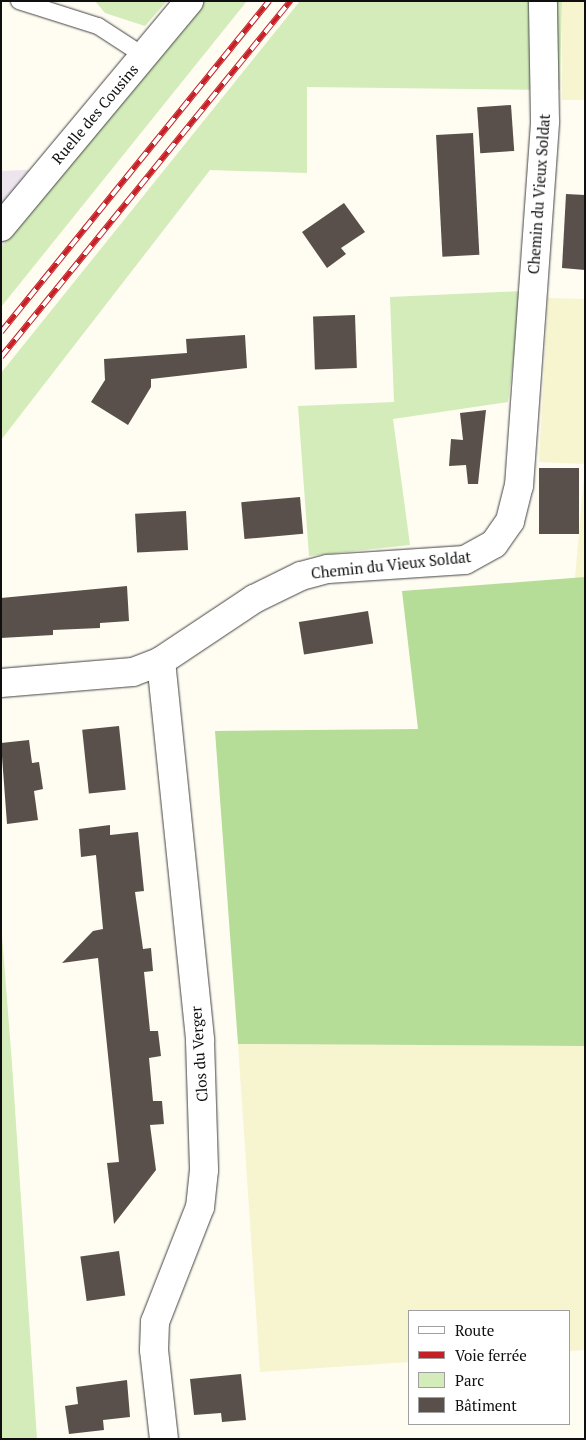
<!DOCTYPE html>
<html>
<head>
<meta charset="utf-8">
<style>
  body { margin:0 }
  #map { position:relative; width:586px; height:1440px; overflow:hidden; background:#fffcf2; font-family:"PT Serif",serif }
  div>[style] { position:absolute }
  .industrial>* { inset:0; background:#ede4ee }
  .farmland>* { inset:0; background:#f7f4d0; transform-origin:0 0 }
  .green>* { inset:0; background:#d3ecb9 }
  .forest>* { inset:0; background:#b6dd97 }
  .building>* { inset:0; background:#59504b; transform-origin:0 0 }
  .roads { filter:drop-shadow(0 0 1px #424242) drop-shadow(0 0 1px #424242) }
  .lane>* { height:16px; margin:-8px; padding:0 8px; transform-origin:8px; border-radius:8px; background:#fff }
  .street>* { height:28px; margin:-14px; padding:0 14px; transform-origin:14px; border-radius:14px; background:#fff }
  .rail>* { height:5.5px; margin-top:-2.75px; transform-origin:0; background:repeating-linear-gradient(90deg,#fff 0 11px,#c62027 0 22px); box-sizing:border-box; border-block:1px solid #c62027 }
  span { translate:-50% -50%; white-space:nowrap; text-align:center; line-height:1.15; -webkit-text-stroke:5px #fff; paint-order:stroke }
  .street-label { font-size:15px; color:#0f0f0f }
  .frame { position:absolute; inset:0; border:2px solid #0f0f0f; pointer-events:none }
  .legend { position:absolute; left:408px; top:1310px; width:162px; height:115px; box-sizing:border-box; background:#fff; border:1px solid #9f9f9f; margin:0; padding:6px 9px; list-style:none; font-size:15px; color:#0f0f0f }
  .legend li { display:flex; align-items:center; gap:10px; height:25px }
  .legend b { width:25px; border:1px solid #9f9f9f }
</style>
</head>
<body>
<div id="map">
  <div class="industrial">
    <i style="clip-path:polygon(67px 168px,1px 247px,1px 171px)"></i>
  </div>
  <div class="farmland">
    <i style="left:562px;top:1px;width:23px;height:99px"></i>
    <i style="clip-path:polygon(548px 298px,585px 299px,585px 577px,575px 578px,585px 464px,539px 462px)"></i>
    <i style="clip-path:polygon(238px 1044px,585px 1046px,585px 1350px,570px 1351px,570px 1311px,410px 1311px,410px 1362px,260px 1372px)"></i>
  </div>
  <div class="green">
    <i style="clip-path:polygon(95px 1px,167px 1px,145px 26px,105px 13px)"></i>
    <i style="clip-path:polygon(202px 1px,247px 1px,1px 307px,1px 247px)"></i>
    <i style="clip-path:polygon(300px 1px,562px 1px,560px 90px,307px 87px,307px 173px,210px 170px,1px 440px,1px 373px)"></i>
    <i style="clip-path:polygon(522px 291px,508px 402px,393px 419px,410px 545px,309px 556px,298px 406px,394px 402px,390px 297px)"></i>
    <i style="clip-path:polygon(1px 923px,12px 1064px,37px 1439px,1px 1439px)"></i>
  </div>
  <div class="forest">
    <i style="clip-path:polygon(585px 577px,585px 1046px,238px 1044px,215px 731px,418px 729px,402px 591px)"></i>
  </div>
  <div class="building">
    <i style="left:511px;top:105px;width:46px;height:34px;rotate:86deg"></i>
    <i style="left:473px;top:133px;width:122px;height:37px;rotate:87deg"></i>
    <i style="clip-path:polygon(566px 194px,585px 195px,585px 270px,562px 268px)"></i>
    <i style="clip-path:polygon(344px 203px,365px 232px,341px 248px,346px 254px,327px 268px,302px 232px)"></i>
    <i style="left:355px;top:315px;width:53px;height:42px;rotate:88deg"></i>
    <i style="clip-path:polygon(245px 335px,247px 368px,151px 379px,151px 387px,128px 425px,91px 402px,105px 380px,104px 359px,187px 353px,186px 339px)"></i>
    <i style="clip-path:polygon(486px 410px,478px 484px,468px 484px,466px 465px,449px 466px,451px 439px,463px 440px,460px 413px)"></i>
    <i style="left:539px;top:468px;width:40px;height:66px"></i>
    <i style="left:300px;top:497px;width:37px;height:59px;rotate:85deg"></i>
    <i style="left:186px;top:511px;width:39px;height:51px;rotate:87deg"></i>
    <i style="clip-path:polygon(127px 586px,129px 621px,100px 623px,100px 628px,53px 630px,53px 635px,1px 638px,1px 598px)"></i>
    <i style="left:368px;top:611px;width:33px;height:70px;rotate:81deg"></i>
    <i style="left:119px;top:726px;width:64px;height:37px;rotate:84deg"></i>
    <i style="clip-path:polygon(29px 740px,32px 763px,39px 762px,43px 789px,34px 791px,38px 820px,7px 824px,1px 743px)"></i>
    <i style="clip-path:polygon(110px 825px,110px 835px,138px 832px,144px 891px,135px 892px,143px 949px,151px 948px,153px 971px,144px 972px,150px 1031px,158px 1031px,161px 1056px,149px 1058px,153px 1101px,162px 1101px,164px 1124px,150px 1125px,156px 1170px,114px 1224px,107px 1163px,119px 1162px,98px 958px,62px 963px,93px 931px,103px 929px,96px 855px,81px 857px,79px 829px)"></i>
    <i style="left:119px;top:1251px;width:45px;height:39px;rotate:82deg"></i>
    <i style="clip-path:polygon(241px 1374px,246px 1420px,222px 1422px,221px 1413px,194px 1415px,190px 1379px)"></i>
    <i style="clip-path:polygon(127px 1380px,130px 1417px,103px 1420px,104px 1430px,69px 1434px,65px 1406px,78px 1404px,76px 1387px)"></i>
  </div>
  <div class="roads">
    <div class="lane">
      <i style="left:19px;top:1px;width:83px;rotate:17.6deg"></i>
      <i style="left:98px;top:26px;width:55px;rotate:33.1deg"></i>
    </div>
    <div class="street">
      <i style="left:1px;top:227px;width:294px;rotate:-50.2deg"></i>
      <i style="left:161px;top:661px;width:382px;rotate:84.1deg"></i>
      <i style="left:200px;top:1041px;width:129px;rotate:88.2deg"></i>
      <i style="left:204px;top:1170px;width:37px;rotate:96deg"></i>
      <i style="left:200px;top:1207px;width:123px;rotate:111.4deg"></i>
      <i style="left:155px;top:1322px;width:28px;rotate:92deg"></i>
      <i style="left:154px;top:1350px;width:90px;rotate:83.6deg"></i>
      <i style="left:1px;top:683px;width:132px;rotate:-4.8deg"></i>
      <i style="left:133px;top:672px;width:30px;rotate:-21deg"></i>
      <i style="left:161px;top:661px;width:112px;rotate:-33.7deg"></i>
      <i style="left:254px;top:599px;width:52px;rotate:-26.1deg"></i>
      <i style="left:301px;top:576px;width:28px;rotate:-15deg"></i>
      <i style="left:328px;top:569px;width:137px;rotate:-3.8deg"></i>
      <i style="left:465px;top:560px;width:33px;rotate:-29deg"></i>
      <i style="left:494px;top:544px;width:28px;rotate:-55deg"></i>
      <i style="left:510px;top:521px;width:36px;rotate:-76deg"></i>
      <i style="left:519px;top:486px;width:366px;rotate:-85.9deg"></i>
      <i style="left:545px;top:121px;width:120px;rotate:-91deg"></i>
    </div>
  </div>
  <div class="rail">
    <i style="left:1px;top:332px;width:426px;rotate:-51deg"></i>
    <i style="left:1px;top:357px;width:459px;rotate:-50.9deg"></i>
  </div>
  <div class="street-label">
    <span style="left:95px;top:114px;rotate:-50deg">Ruelle des Cousins</span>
    <span style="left:539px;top:194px;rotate:-86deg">Chemin du Vieux Soldat</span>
    <span style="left:391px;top:565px;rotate:-6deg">Chemin du Vieux Soldat</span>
    <span style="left:199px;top:1054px;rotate:-94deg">Clos du Verger</span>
  </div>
  <div class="frame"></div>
  <ul class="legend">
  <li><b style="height:6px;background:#fff"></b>Route</li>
  <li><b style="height:6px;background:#c62027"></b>Voie ferrée</li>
  <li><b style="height:14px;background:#d3ecb9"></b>Parc</li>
  <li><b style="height:14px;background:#59504b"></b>Bâtiment</li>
  </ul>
</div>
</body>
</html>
